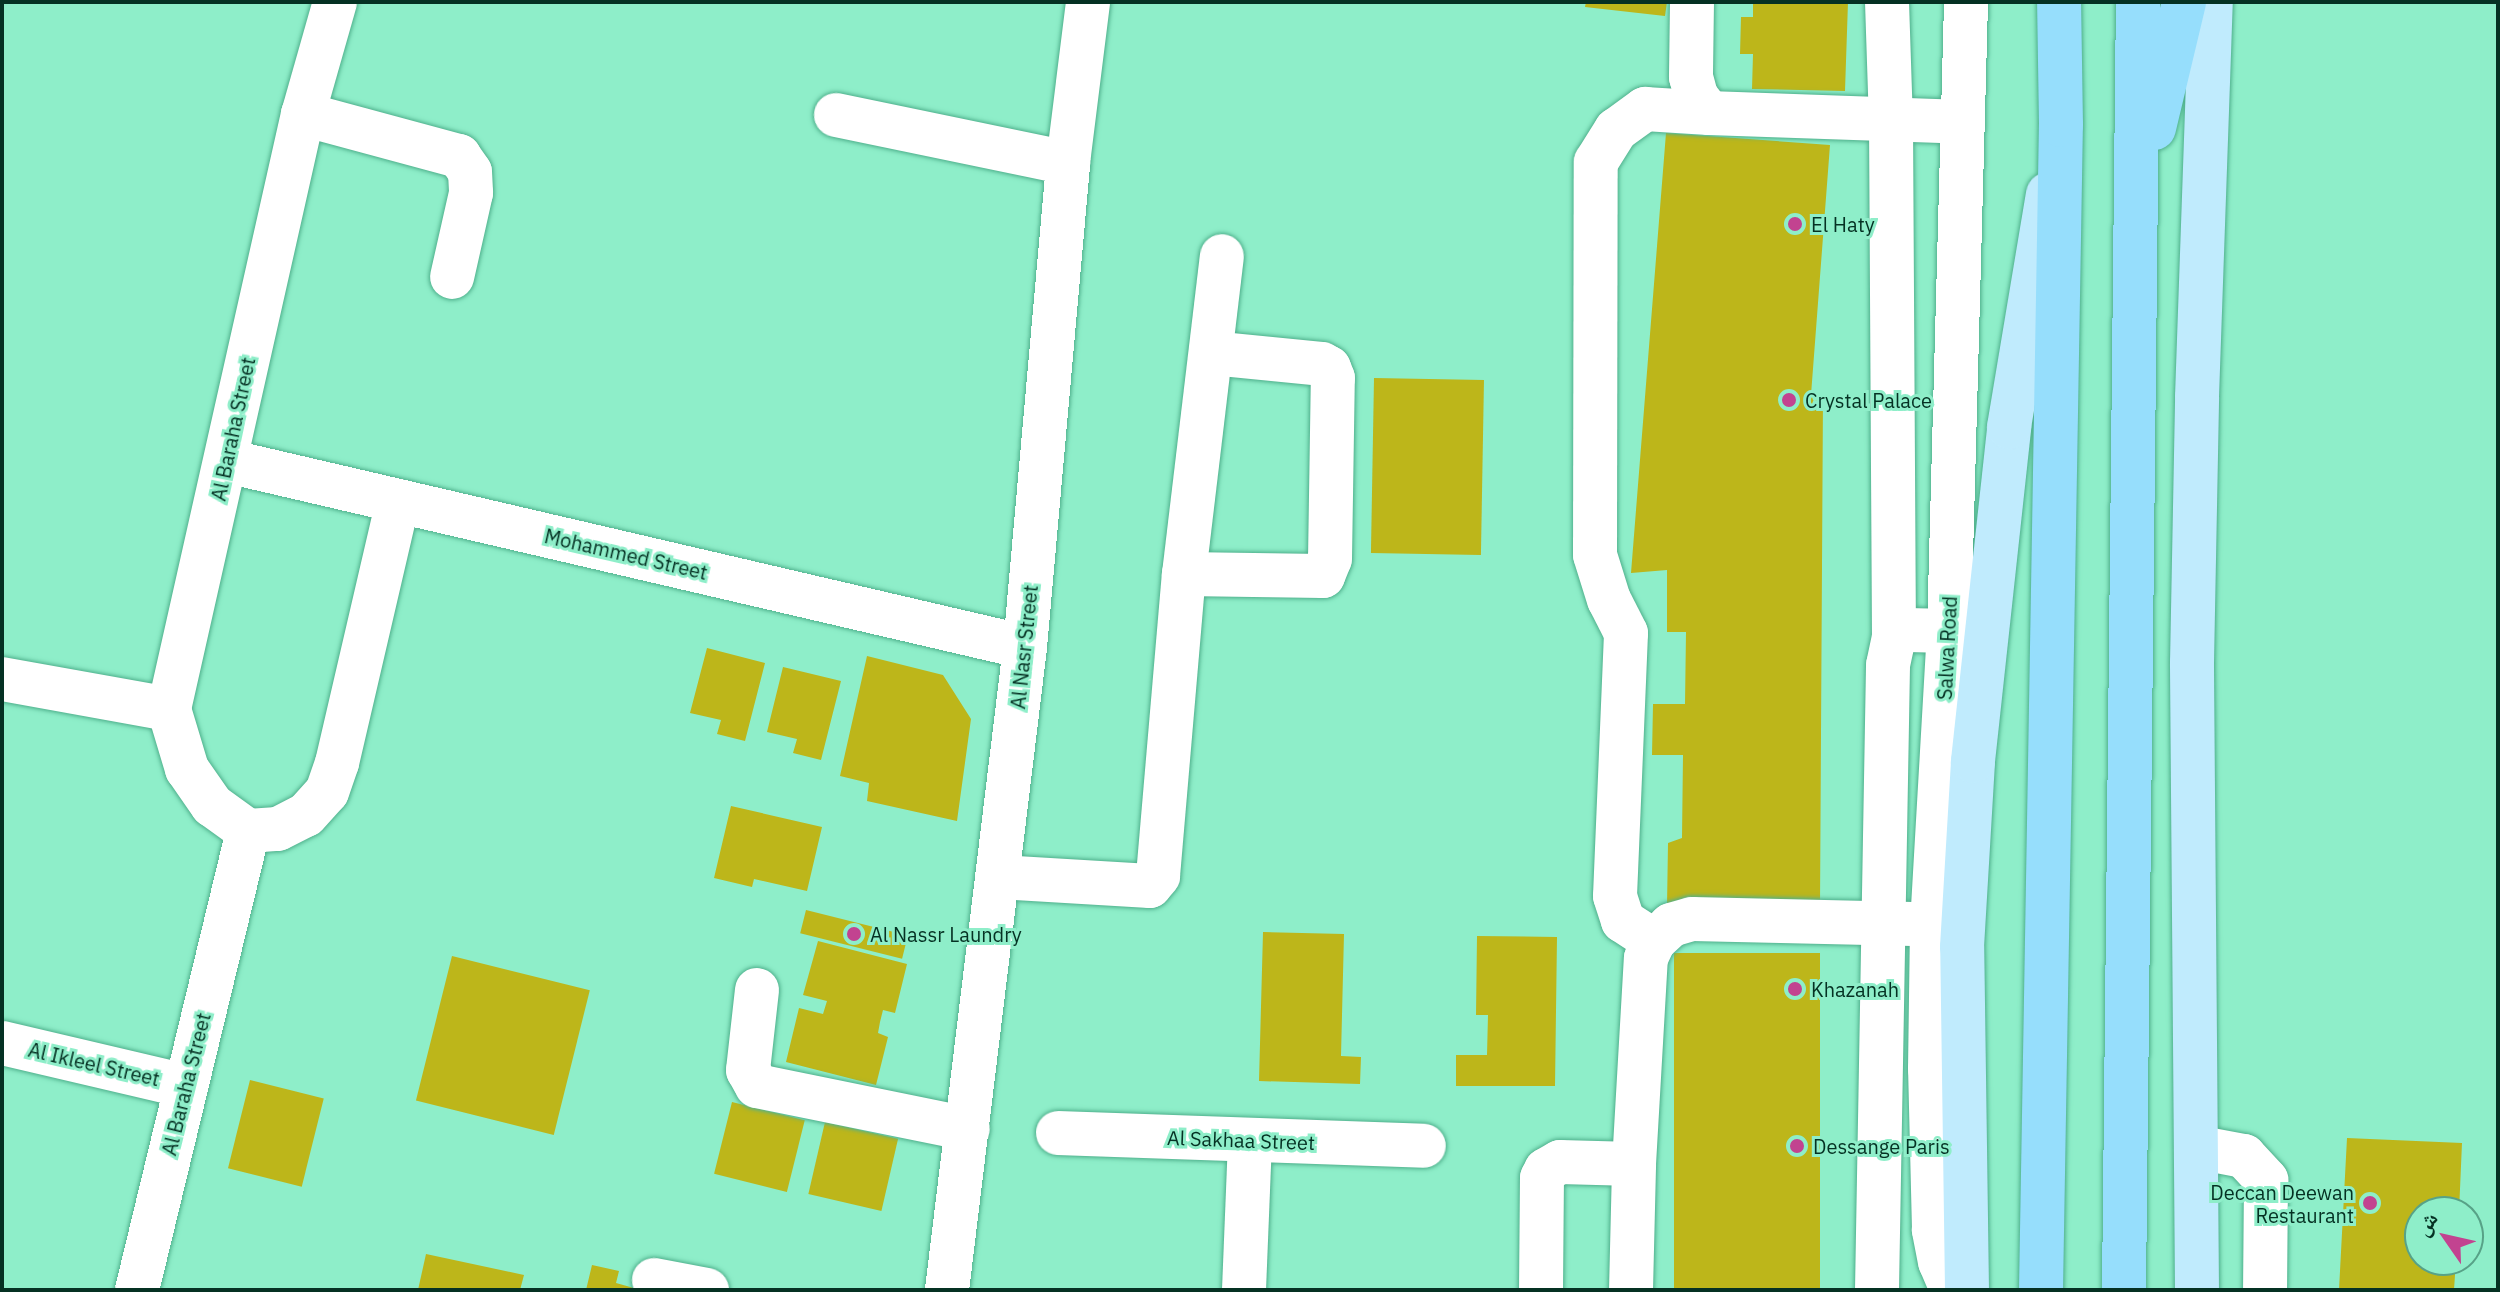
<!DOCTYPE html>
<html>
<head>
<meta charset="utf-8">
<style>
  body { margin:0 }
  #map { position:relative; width:2500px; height:1292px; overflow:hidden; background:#8eeec9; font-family:"IBM Plex Sans","Noto Naskh Arabic",sans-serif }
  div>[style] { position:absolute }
  .building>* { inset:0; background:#bdb61a; transform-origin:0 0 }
  .roads { filter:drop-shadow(0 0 2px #4fb08c) drop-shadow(0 0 2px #4fb08c) }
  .minor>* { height:44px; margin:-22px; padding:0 22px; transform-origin:22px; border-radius:22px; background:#fff }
  .major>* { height:44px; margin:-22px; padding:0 22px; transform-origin:22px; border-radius:22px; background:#c0ebfd }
  .highway>* { height:44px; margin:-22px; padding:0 22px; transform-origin:22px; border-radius:22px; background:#96defc }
  .dots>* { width:22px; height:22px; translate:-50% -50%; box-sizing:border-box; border:4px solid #8eeec9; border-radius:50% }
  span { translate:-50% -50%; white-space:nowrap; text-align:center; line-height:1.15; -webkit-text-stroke:6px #8eeec9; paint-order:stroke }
  .poi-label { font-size:20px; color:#053123 }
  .left { translate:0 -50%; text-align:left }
  .right { translate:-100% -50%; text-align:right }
  .street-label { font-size:20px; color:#053123 }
  .frame { position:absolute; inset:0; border:4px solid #053123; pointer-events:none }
  .north { position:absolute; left:2404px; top:1196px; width:80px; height:80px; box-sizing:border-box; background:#8eeec9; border:2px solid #57a287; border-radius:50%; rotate:304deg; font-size:22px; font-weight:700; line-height:32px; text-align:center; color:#053123 }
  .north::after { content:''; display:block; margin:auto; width:28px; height:36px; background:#c24390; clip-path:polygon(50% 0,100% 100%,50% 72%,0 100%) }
</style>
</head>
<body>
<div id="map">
  <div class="building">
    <i style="clip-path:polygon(1586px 2px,1667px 2px,1665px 16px,1585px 7px)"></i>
    <i style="clip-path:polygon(1753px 2px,1848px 2px,1845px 91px,1752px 89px,1753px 54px,1740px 54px,1741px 17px,1753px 17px)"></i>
    <i style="clip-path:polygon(1666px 133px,1830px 145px,1811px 395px,1823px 396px,1820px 907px,1667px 906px,1668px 843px,1682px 838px,1683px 755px,1652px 755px,1653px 704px,1685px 704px,1686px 632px,1667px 632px,1667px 570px,1631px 573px)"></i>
    <i style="left:1374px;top:378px;width:110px;height:175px;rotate:1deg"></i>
    <i style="clip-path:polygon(707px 648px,765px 663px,745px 741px,717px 734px,721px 720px,690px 713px)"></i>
    <i style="clip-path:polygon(867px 656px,943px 675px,971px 719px,957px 821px,867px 801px,869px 783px,840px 776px)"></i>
    <i style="clip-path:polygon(783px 667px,841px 681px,821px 760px,793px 753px,797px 739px,767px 732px)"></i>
    <i style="clip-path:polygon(731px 806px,822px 827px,807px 891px,754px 879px,752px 887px,714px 878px)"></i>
    <i style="left:806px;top:910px;width:105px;height:24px;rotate:14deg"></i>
    <i style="clip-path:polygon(1263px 932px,1344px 934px,1341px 1056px,1361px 1057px,1360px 1084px,1259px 1081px)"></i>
    <i style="clip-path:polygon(1477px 936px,1557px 937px,1555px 1086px,1456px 1086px,1456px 1055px,1487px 1055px,1488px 1015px,1476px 1015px)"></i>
    <i style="clip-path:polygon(818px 941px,907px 964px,895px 1013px,883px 1010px,880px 1022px,878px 1033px,888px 1037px,876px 1085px,786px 1062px,799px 1008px,823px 1014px,827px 1001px,803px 995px)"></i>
    <i style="left:1674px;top:953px;width:146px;height:337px"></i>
    <i style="left:452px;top:956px;width:142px;height:149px;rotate:14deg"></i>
    <i style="left:250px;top:1080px;width:76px;height:91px;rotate:14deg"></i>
    <i style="left:732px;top:1102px;width:75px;height:74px;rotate:14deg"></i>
    <i style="left:825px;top:1122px;width:75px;height:74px;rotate:13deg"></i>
    <i style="clip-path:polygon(2347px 1138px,2462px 1143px,2459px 1212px,2420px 1212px,2420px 1260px,2456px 1260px,2454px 1290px,2339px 1290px)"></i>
    <i style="clip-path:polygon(426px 1254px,524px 1275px,520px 1290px,418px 1290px)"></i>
    <i style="clip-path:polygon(592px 1265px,619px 1271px,616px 1283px,641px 1290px,586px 1290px)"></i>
  </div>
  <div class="roads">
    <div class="minor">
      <i style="left:335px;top:2px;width:116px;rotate:105.9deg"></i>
      <i style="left:303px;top:114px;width:610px;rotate:102.69deg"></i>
      <i style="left:169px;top:709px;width:63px;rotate:73.3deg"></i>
      <i style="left:187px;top:769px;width:44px;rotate:55.2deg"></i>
      <i style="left:212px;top:805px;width:44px;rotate:35.8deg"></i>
      <i style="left:248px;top:831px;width:30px;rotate:-4deg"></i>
      <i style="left:278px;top:829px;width:31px;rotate:-27deg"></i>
      <i style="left:306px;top:815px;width:31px;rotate:-48deg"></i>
      <i style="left:327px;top:792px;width:31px;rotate:-71deg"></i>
      <i style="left:337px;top:763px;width:269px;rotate:-76.9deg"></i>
      <i style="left:1692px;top:2px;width:75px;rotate:90.8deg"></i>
      <i style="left:1691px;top:77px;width:20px;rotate:75deg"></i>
      <i style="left:1696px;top:96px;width:21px;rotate:53deg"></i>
      <i style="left:1709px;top:113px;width:254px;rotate:2deg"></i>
      <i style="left:1887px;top:2px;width:118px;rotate:88.1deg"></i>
      <i style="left:1891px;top:120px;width:516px;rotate:89.67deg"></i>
      <i style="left:303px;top:114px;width:162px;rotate:15.1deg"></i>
      <i style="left:459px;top:156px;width:19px;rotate:55deg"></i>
      <i style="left:470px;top:172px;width:21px;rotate:87deg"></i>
      <i style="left:471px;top:193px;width:86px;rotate:102.7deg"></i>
      <i style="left:836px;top:115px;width:237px;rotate:11.7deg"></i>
      <i style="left:227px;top:461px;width:819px;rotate:13.12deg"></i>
      <i style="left:1184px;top:574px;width:139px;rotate:0.8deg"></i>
      <i style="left:1323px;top:576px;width:18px;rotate:-68deg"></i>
      <i style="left:1330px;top:559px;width:181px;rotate:-89.1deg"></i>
      <i style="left:1333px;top:378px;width:11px;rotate:-112deg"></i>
      <i style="left:1329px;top:368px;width:8px;rotate:-150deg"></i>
      <i style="left:1322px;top:364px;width:111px;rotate:-174.3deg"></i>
      <i style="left:2px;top:679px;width:170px;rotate:10.2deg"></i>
      <i style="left:999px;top:877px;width:151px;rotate:3.4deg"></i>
      <i style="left:1150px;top:886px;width:13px;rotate:-51deg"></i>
      <i style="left:1158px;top:876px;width:303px;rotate:-85.1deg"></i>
      <i style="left:1184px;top:574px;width:320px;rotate:-83.2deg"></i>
      <i style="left:1654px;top:941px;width:37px;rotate:-147deg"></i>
      <i style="left:1623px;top:921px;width:26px;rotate:-108deg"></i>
      <i style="left:1615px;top:896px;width:263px;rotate:-87.6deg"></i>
      <i style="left:1626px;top:633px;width:37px;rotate:-117deg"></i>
      <i style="left:1609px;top:600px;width:47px;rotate:-107.3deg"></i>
      <i style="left:1595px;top:555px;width:393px;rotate:-89.9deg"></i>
      <i style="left:1596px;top:162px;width:38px;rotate:-58deg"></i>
      <i style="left:1616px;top:130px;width:36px;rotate:-36deg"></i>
      <i style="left:1645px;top:109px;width:64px;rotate:3.6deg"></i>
      <i style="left:757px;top:990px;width:81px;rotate:96.4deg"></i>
      <i style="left:748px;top:1070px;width:18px;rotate:61deg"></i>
      <i style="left:757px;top:1086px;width:215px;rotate:11.5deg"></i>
      <i style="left:2px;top:1043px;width:189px;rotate:13.2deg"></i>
      <i style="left:1058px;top:1133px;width:366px;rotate:2deg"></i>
      <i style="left:2196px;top:1147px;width:49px;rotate:10.6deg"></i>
      <i style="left:2244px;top:1156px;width:33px;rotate:47deg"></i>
      <i style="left:2266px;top:1180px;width:110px;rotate:90.5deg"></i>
      <i style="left:654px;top:1280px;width:54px;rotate:10.7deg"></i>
      <i style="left:137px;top:1290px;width:472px;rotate:-76.4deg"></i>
      <i style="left:947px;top:1290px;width:648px;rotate:-83.08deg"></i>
      <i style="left:1025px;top:647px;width:486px;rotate:-84.9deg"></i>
      <i style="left:1068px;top:163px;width:162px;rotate:-82.9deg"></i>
      <i style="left:1244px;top:1290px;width:148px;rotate:-87.7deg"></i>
      <i style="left:1541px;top:1290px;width:112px;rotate:-89.5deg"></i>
      <i style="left:1542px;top:1178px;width:9px;rotate:-63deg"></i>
      <i style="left:1546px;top:1170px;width:16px;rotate:-30deg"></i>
      <i style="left:1560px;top:1162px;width:74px;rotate:1.5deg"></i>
      <i style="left:1631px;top:1290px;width:126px;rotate:-88.6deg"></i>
      <i style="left:1634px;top:1164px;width:206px;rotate:-86.7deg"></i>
      <i style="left:1646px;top:958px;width:19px;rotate:-65deg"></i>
      <i style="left:1654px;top:941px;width:23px;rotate:-43deg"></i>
      <i style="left:1671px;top:925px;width:22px;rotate:-16deg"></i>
      <i style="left:1692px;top:919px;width:221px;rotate:1.3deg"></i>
      <i style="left:1877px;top:1290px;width:625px;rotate:-88.99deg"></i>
      <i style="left:1888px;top:665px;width:30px;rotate:-78deg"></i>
      <i style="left:1894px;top:636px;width:15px;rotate:-23deg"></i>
      <i style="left:1908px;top:630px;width:41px;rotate:1.4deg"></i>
      <i style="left:1952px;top:1290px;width:30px;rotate:-113deg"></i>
      <i style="left:1940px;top:1262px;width:33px;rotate:-101deg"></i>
      <i style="left:1934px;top:1230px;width:161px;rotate:-91.4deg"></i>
      <i style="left:1930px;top:1069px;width:144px;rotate:-89.2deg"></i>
      <i style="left:1932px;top:925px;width:294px;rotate:-86.7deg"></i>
      <i style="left:1949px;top:631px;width:629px;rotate:-88.45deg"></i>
    </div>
    <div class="major">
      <i style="left:1967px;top:1290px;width:343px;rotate:-90.8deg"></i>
      <i style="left:1962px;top:947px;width:186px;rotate:-86.6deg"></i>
      <i style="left:1973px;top:761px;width:336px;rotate:-83.8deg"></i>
      <i style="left:2009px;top:427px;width:236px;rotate:-80.5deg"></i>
      <i style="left:2197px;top:1290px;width:627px;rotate:-90.46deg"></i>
      <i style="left:2192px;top:663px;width:266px;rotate:-88.9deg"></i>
      <i style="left:2197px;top:397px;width:395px;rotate:-88deg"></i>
    </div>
    <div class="highway">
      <i style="left:2154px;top:128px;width:130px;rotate:-76.6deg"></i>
      <i style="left:2041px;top:1290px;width:1165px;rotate:-89.02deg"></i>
      <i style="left:2061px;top:125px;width:123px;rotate:-90.9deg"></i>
      <i style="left:2124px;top:1290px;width:1288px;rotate:-89.38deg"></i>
    </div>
  </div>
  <div class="dots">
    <i style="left:1795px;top:224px;background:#c24390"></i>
    <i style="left:1789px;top:400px;background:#c24390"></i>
    <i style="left:854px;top:934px;background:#c24390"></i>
    <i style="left:1795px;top:989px;background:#c24390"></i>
    <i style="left:1797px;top:1146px;background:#c24390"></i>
    <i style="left:2370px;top:1203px;background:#c24390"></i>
  </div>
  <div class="poi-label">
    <span class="left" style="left:1811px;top:224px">El Haty</span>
    <span class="left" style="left:1805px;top:400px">Crystal Palace</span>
    <span class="left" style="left:870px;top:934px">Al Nassr Laundry</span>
    <span class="left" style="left:1811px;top:989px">Khazanah</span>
    <span class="left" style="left:1813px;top:1146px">Dessange Paris</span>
    <span class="right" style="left:2354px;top:1204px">Deccan Deewan<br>Restaurant</span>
  </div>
  <div class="street-label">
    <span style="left:233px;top:429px;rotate:-78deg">Al Baraha Street</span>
    <span style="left:626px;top:554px;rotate:13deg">Mohammed Street</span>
    <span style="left:1024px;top:647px;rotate:-84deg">Al Nasr Street</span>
    <span style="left:1947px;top:648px;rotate:-87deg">Salwa Road</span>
    <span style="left:94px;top:1064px;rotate:13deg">Al Ikleel Street</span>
    <span style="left:186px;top:1084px;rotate:-76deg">Al Baraha Street</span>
    <span style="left:1241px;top:1140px;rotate:2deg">Al Sakhaa Street</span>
  </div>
  <div class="frame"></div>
  <div class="north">ش</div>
</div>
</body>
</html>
